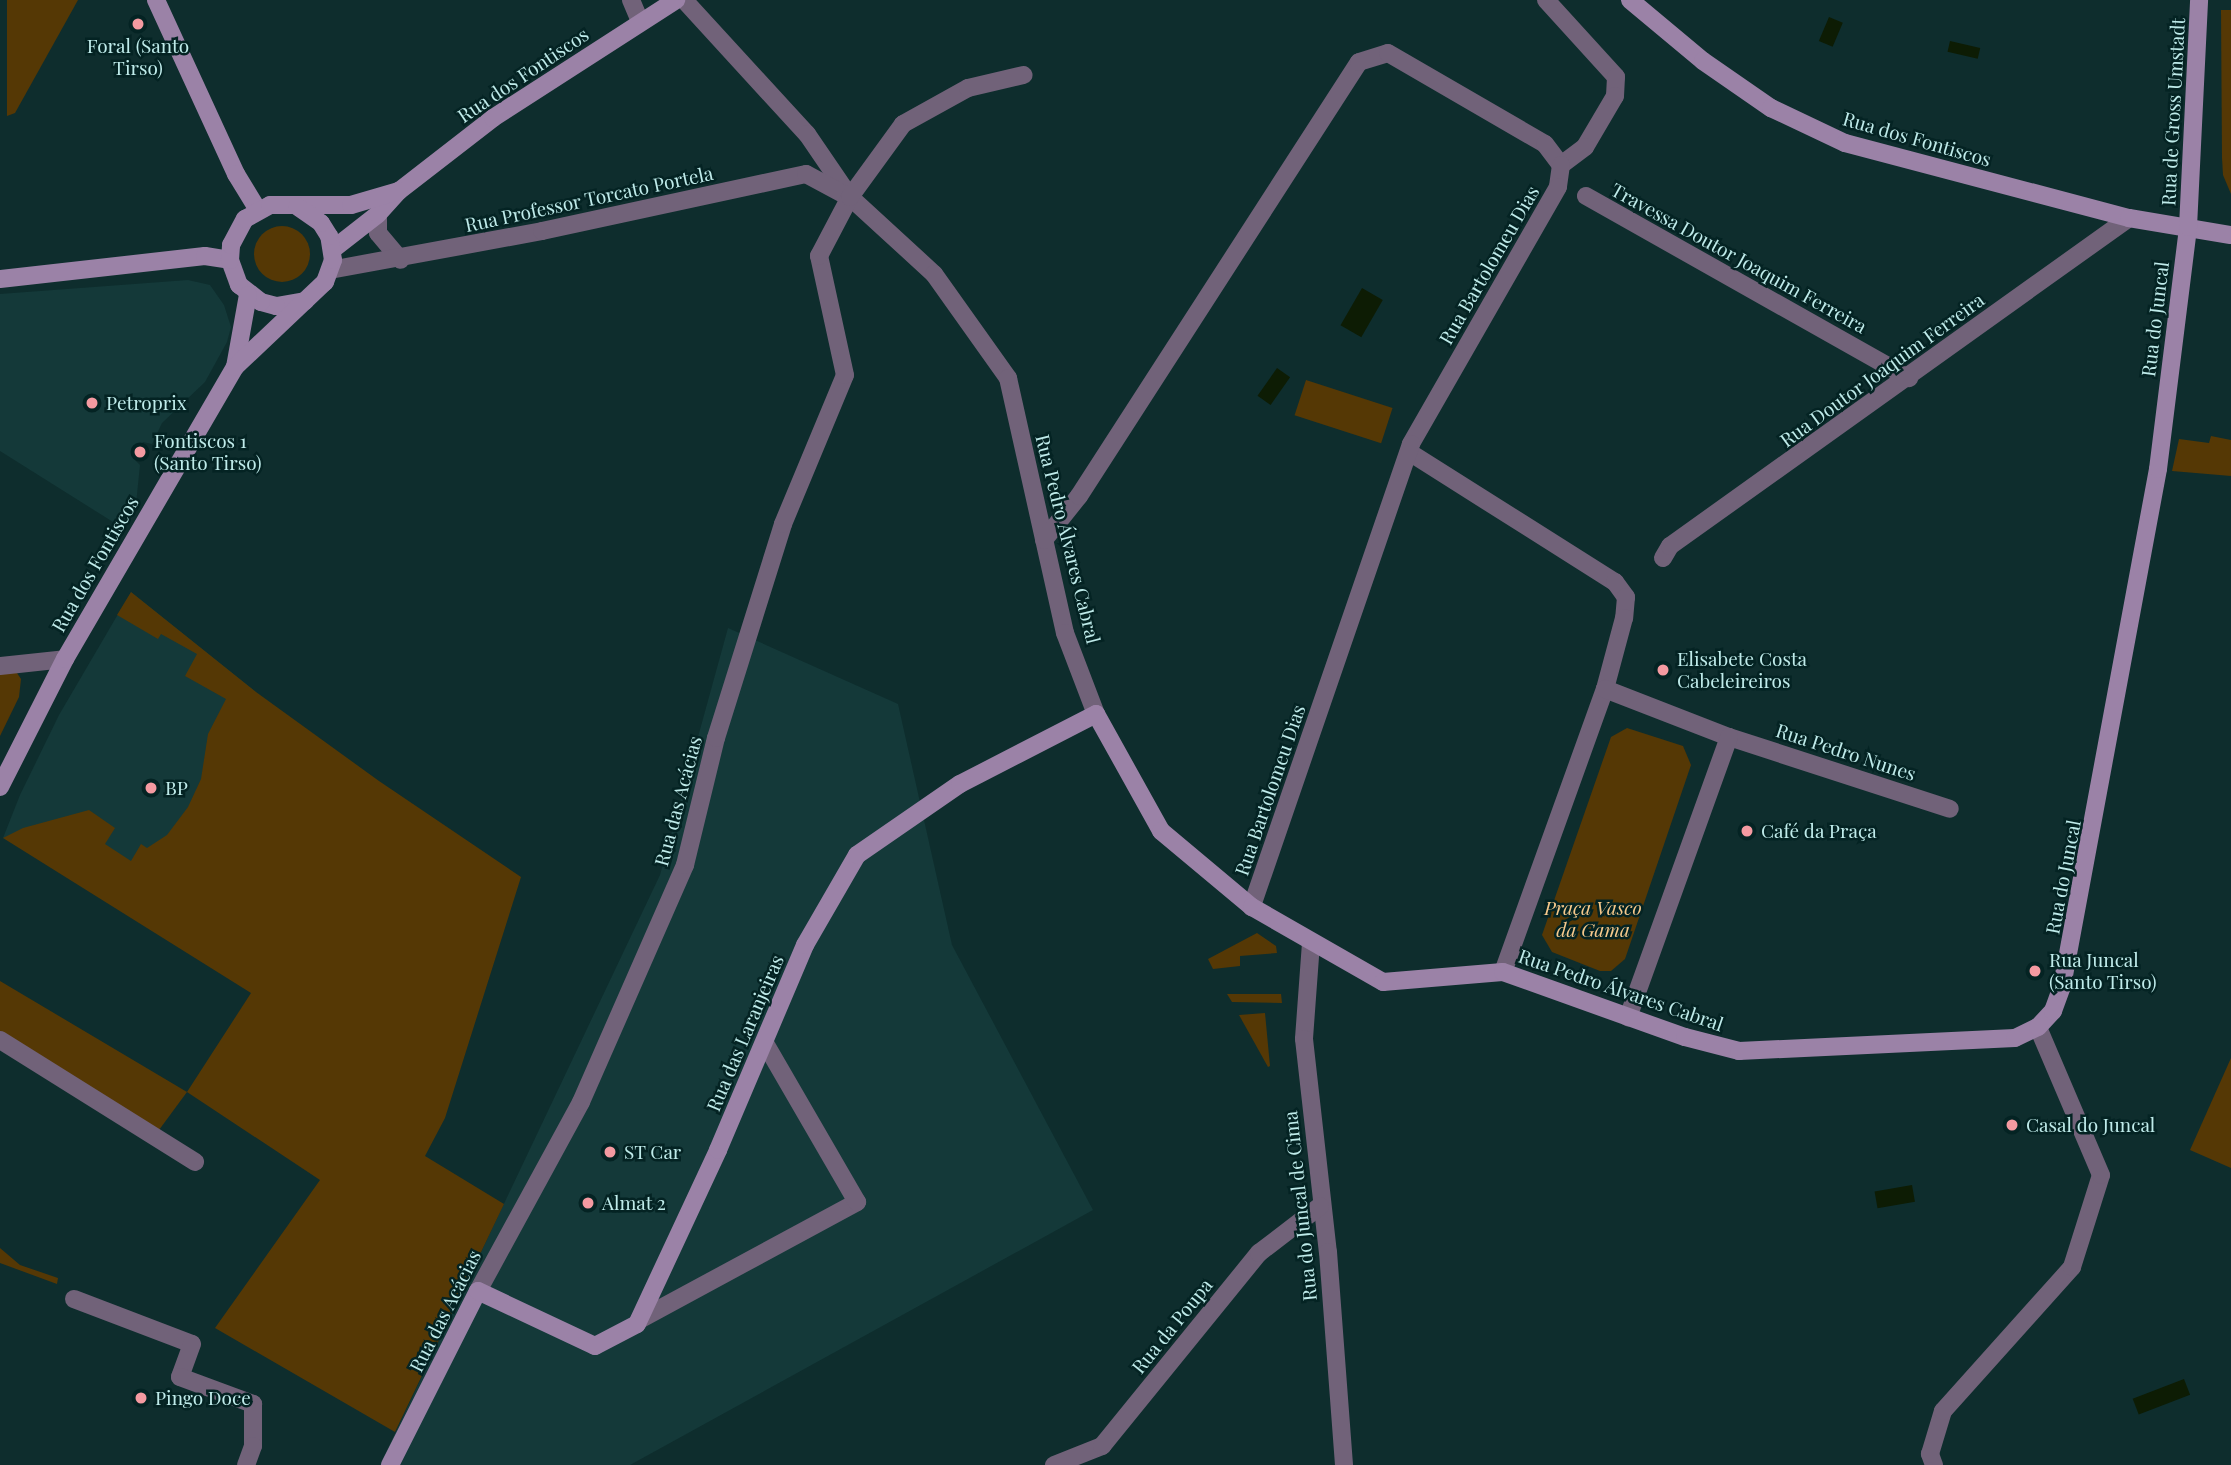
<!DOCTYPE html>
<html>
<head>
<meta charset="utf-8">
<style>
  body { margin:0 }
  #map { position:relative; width:2231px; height:1465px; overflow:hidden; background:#0e2d2d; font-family:"Playfair Display",serif }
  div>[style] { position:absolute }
  .built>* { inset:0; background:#143939 }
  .green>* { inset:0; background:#553805; transform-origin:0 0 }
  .round { border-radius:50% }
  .water>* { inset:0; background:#0d1c04; transform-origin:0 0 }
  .street>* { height:18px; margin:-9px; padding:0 9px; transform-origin:9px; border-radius:9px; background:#716279 }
  .secondary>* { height:18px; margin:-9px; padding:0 9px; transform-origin:9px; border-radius:9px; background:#9b82a7 }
  .dots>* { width:19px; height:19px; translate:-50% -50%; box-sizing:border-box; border:4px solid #042323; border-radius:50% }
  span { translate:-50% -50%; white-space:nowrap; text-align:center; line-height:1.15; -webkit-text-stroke:5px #042323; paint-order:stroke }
  .poi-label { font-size:19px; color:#bfebea }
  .left { translate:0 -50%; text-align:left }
  .street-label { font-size:19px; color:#bfebea }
  .park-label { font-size:19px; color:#f6c98c; font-style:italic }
</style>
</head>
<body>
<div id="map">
  <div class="built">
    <i style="clip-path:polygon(188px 280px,210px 285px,224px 305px,231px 327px,227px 342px,205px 382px,162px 423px,152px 444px,143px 442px,133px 458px,140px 465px,136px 504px,121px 527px,0 451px,0 294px)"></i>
    <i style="clip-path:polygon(131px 592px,256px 692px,242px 749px,135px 875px,3px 838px,20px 795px,59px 715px)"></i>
    <i style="clip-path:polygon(728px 628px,898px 704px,952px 945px,1093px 1210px,630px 1465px,380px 1465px,660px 875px)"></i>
  </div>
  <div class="green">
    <i style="clip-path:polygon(7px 0,78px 0,15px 113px,7px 116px)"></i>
    <i style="clip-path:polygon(2221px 10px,2231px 10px,2231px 194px,2223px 175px,2222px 158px)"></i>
    <i class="round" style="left:254px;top:226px;width:56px;height:56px"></i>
    <i style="left:1306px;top:380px;width:91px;height:37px;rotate:18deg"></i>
    <i style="clip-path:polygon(2211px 436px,2231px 440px,2231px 476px,2172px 471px,2179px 439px,2209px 443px)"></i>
    <i style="clip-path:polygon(131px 592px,256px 692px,379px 781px,521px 877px,445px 1118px,425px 1156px,504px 1204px,395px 1432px,215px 1328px,320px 1180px,187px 1092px,159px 1130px,0 1031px,0 981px,187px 1092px,251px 993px,3px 838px,23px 828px,89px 810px,115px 828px,105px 844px,131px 861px,141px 844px,147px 848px,167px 835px,188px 807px,201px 779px,208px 734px,226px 699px,185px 676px,197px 654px,161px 634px,158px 639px,117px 615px)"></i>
    <i style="clip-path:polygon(0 669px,15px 670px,21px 679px,19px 697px,0 736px)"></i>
    <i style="clip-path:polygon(1627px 728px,1683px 746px,1691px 765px,1625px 959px,1611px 971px,1600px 971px,1552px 952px,1542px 935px,1611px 737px)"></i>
    <i style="clip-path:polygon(1257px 933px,1276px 946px,1277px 953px,1240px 956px,1240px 966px,1213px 969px,1208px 959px)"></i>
    <i style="clip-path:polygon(1227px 994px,1281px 994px,1282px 1003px,1232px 1002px)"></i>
    <i style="clip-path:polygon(1265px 1013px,1270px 1066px,1268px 1067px,1239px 1015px)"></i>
    <i style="clip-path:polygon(2231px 1058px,2231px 1168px,2190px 1150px)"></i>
    <i style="clip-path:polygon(0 1248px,20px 1265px,58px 1278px,57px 1284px,0 1263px)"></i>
  </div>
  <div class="water">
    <i style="left:1829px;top:17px;width:15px;height:26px;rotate:23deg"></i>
    <i style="left:1950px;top:41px;width:31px;height:11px;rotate:13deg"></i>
    <i style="left:1362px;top:288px;width:24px;height:43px;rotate:30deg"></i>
    <i style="left:1277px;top:368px;width:16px;height:34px;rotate:35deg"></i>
    <i style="left:1912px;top:1185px;width:17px;height:38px;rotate:80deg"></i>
    <i style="left:2184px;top:1379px;width:17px;height:55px;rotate:69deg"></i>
  </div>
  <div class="street">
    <i style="left:631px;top:0;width:23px;rotate:67deg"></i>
    <i style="left:684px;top:0;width:182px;rotate:47.5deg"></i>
    <i style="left:807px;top:134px;width:76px;rotate:55.7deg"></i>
    <i style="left:850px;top:197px;width:114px;rotate:42.5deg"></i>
    <i style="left:934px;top:274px;width:128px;rotate:54.6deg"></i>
    <i style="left:1008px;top:378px;width:261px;rotate:77.4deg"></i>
    <i style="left:1065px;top:633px;width:87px;rotate:69.1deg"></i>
    <i style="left:1546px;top:0;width:104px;rotate:47.7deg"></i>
    <i style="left:1616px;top:77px;width:19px;rotate:93deg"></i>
    <i style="left:1615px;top:96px;width:59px;rotate:120.5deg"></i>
    <i style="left:1585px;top:147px;width:30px;rotate:143deg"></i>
    <i style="left:1586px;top:196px;width:371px;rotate:29.4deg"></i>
    <i style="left:378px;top:214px;width:19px;rotate:90deg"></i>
    <i style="left:378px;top:233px;width:35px;rotate:50deg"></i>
    <i style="left:330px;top:270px;width:216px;rotate:-10.4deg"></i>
    <i style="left:542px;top:231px;width:270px;rotate:-12.2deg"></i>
    <i style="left:806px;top:174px;width:47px;rotate:28.2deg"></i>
    <i style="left:1409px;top:452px;width:244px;rotate:32.3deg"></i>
    <i style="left:1615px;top:582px;width:19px;rotate:54deg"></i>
    <i style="left:1626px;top:597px;width:21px;rotate:95deg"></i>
    <i style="left:1624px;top:618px;width:73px;rotate:105deg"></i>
    <i style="left:1044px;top:540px;width:56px;rotate:-51.5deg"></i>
    <i style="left:1079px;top:496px;width:516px;rotate:-57.17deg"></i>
    <i style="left:1359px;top:62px;width:30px;rotate:-17deg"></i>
    <i style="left:1388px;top:53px;width:181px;rotate:30.1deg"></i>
    <i style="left:1545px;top:144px;width:26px;rotate:53deg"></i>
    <i style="left:1561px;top:165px;width:22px;rotate:98deg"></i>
    <i style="left:1558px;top:187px;width:296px;rotate:119.8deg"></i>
    <i style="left:1411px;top:444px;width:490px;rotate:109deg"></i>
    <i style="left:1663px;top:558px;width:14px;rotate:-60deg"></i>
    <i style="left:1670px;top:546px;width:564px;rotate:-35.55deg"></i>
    <i style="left:0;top:666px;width:65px;rotate:-6.1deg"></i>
    <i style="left:1729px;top:737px;width:232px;rotate:18deg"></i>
    <i style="left:1311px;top:943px;width:96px;rotate:94.2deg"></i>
    <i style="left:1304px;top:1039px;width:214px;rotate:83.6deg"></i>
    <i style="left:1328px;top:1252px;width:214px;rotate:85.7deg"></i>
    <i style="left:1503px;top:972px;width:301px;rotate:-70.2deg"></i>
    <i style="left:1605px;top:689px;width:133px;rotate:21.2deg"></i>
    <i style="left:1729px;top:737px;width:298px;rotate:109.8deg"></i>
    <i style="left:0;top:1040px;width:230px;rotate:32deg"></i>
    <i style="left:478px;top:1291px;width:215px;rotate:-61.4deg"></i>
    <i style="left:581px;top:1102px;width:259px;rotate:-66.3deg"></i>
    <i style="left:685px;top:865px;width:131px;rotate:-76.3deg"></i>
    <i style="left:716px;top:738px;width:224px;rotate:-72.6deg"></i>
    <i style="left:783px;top:524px;width:161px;rotate:-67.4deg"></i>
    <i style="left:845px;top:375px;width:122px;rotate:-102.3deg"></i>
    <i style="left:819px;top:256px;width:67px;rotate:-62.3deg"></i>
    <i style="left:850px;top:197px;width:90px;rotate:-54deg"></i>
    <i style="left:903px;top:124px;width:74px;rotate:-29deg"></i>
    <i style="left:968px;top:88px;width:57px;rotate:-13.1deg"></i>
    <i style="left:74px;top:1299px;width:126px;rotate:20.9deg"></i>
    <i style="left:192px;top:1344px;width:35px;rotate:110deg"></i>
    <i style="left:180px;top:1377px;width:78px;rotate:20.3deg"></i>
    <i style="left:253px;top:1404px;width:42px;rotate:90deg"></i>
    <i style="left:253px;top:1446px;width:20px;rotate:110deg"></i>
    <i style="left:639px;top:1320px;width:248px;rotate:-28.4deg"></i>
    <i style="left:857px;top:1202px;width:184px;rotate:-120.1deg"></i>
    <i style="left:1054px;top:1465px;width:52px;rotate:-21.6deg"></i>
    <i style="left:1102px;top:1446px;width:249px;rotate:-50.9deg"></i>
    <i style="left:1259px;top:1253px;width:77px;rotate:-37.6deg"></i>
    <i style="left:1934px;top:1465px;width:12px;rotate:-110deg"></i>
    <i style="left:1930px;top:1454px;width:45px;rotate:-73.2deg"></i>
    <i style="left:1943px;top:1411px;width:193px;rotate:-48.1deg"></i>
    <i style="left:2072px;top:1267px;width:96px;rotate:-72.5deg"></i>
    <i style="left:2101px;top:1175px;width:161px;rotate:-113.1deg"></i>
  </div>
  <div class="secondary">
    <i style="left:156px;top:0;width:192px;rotate:65.3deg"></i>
    <i style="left:236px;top:174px;width:42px;rotate:58.6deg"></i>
    <i style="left:1630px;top:0;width:95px;rotate:39.9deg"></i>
    <i style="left:1703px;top:61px;width:83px;rotate:34.7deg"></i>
    <i style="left:1771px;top:108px;width:82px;rotate:25.3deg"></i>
    <i style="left:1845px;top:143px;width:294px;rotate:14.8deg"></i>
    <i style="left:2129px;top:218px;width:103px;rotate:9.5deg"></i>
    <i style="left:332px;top:250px;width:58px;rotate:-38deg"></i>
    <i style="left:378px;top:214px;width:31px;rotate:-48deg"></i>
    <i style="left:399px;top:191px;width:119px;rotate:-37.8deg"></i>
    <i style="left:493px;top:118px;width:218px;rotate:-32.8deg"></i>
    <i style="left:0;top:279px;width:206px;rotate:-6.4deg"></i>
    <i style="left:205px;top:256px;width:25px;rotate:9deg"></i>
    <i style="left:305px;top:301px;width:29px;rotate:170deg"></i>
    <i style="left:276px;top:306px;width:16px;rotate:-165deg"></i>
    <i style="left:261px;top:302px;width:28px;rotate:-142deg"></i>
    <i style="left:239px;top:285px;width:27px;rotate:-110deg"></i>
    <i style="left:230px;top:260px;width:15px;rotate:-86deg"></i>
    <i style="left:231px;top:245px;width:30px;rotate:-62deg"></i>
    <i style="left:245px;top:219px;width:29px;rotate:-29deg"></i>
    <i style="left:270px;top:205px;width:81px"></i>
    <i style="left:351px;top:205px;width:50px;rotate:-16.3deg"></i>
    <i style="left:235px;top:367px;width:73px;rotate:-79.8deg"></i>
    <i style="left:0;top:787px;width:144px;rotate:-63.1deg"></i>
    <i style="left:65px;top:659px;width:338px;rotate:-59.8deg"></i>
    <i style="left:235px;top:367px;width:124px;rotate:-43.4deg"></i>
    <i style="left:325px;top:282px;width:23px;rotate:-70deg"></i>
    <i style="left:333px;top:260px;width:24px;rotate:-99deg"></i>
    <i style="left:329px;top:236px;width:15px;rotate:-122deg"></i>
    <i style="left:321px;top:223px;width:29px;rotate:-145deg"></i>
    <i style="left:390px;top:1465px;width:195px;rotate:-63.2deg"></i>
    <i style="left:478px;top:1291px;width:129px;rotate:25.2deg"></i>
    <i style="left:595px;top:1346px;width:47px;rotate:-27.6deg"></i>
    <i style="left:637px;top:1324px;width:192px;rotate:-65deg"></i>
    <i style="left:718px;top:1150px;width:223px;rotate:-67deg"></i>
    <i style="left:805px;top:945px;width:104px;rotate:-60deg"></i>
    <i style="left:857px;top:855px;width:125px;rotate:-34.6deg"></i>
    <i style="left:960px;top:784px;width:153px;rotate:-27.2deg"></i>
    <i style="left:1096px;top:714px;width:134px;rotate:60.9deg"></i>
    <i style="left:1161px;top:831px;width:119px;rotate:39.9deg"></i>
    <i style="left:1252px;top:907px;width:151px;rotate:29.8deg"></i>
    <i style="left:1383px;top:982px;width:120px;rotate:-4.8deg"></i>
    <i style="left:1503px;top:972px;width:193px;rotate:19.7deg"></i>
    <i style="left:1685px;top:1037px;width:56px;rotate:14.5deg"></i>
    <i style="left:1739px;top:1051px;width:276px;rotate:-2.7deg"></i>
    <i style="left:2015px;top:1038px;width:25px;rotate:-26deg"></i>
    <i style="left:2038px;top:1027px;width:22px;rotate:-47deg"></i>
    <i style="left:2053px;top:1011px;width:27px;rotate:-70deg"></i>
    <i style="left:2062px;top:986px;width:526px;rotate:-79.48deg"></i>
    <i style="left:2158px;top:469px;width:244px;rotate:-82.9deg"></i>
    <i style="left:2188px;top:227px;width:227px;rotate:-87.2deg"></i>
  </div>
  <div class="dots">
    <i style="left:138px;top:24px;background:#f49aa1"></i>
    <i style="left:92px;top:403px;background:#f49aa1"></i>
    <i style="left:140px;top:452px;background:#f49aa1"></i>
    <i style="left:1663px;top:670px;background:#f49aa1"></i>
    <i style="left:151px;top:788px;background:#f49aa1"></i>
    <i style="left:1747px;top:831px;background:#f49aa1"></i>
    <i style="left:2035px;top:971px;background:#f49aa1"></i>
    <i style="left:2012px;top:1125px;background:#f49aa1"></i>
    <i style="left:610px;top:1152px;background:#f49aa1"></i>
    <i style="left:588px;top:1203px;background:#f49aa1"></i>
    <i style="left:141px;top:1398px;background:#f49aa1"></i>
  </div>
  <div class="poi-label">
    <span style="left:138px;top:57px">Foral (Santo<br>Tirso)</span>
    <span class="left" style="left:106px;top:403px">Petroprix</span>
    <span class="left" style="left:154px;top:452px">Fontiscos 1<br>(Santo Tirso)</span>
    <span class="left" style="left:1677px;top:670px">Elisabete Costa<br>Cabeleireiros</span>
    <span class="left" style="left:165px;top:788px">BP</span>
    <span class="left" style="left:1761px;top:831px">Café da Praça</span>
    <span class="left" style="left:2049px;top:971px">Rua Juncal<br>(Santo Tirso)</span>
    <span class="left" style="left:2026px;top:1125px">Casal do Juncal</span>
    <span class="left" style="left:624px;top:1152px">ST Car</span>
    <span class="left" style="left:602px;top:1203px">Almat 2</span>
    <span class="left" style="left:155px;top:1398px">Pingo Doce</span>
  </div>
  <div class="street-label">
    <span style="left:523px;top:75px;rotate:-34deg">Rua dos Fontiscos</span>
    <span style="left:2173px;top:112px;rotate:-87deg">Rua de Gross Umstadt</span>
    <span style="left:1917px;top:139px;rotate:16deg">Rua dos Fontiscos</span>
    <span style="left:589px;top:199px;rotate:-12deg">Rua Professor Torcato Portela</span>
    <span style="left:1739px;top:258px;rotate:29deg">Travessa Doutor Joaquim Ferreira</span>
    <span style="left:1489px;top:265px;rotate:-60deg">Rua Bartolomeu Dias</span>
    <span style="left:2155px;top:319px;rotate:-83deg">Rua do Juncal</span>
    <span style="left:1882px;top:370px;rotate:-36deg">Rua Doutor Joaquim Ferreira</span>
    <span style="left:1068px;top:539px;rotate:76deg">Rua Pedro Álvares Cabral</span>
    <span style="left:95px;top:564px;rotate:-60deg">Rua dos Fontiscos</span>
    <span style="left:1846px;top:752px;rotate:18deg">Rua Pedro Nunes</span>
    <span style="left:1270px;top:790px;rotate:-71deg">Rua Bartolomeu Dias</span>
    <span style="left:678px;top:801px;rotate:-75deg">Rua das Acácias</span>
    <span style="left:2063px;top:877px;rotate:-79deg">Rua do Juncal</span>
    <span style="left:1621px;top:990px;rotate:19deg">Rua Pedro Álvares Cabral</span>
    <span style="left:745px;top:1033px;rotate:-67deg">Rua das Laranjeiras</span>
    <span style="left:1300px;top:1206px;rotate:-96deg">Rua do Juncal de Cima</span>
    <span style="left:445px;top:1311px;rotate:-63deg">Rua das Acácias</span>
    <span style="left:1172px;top:1326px;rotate:-51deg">Rua da Poupa</span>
  </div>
  <div class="park-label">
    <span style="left:1593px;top:919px">Praça Vasco<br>da Gama</span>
  </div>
</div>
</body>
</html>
